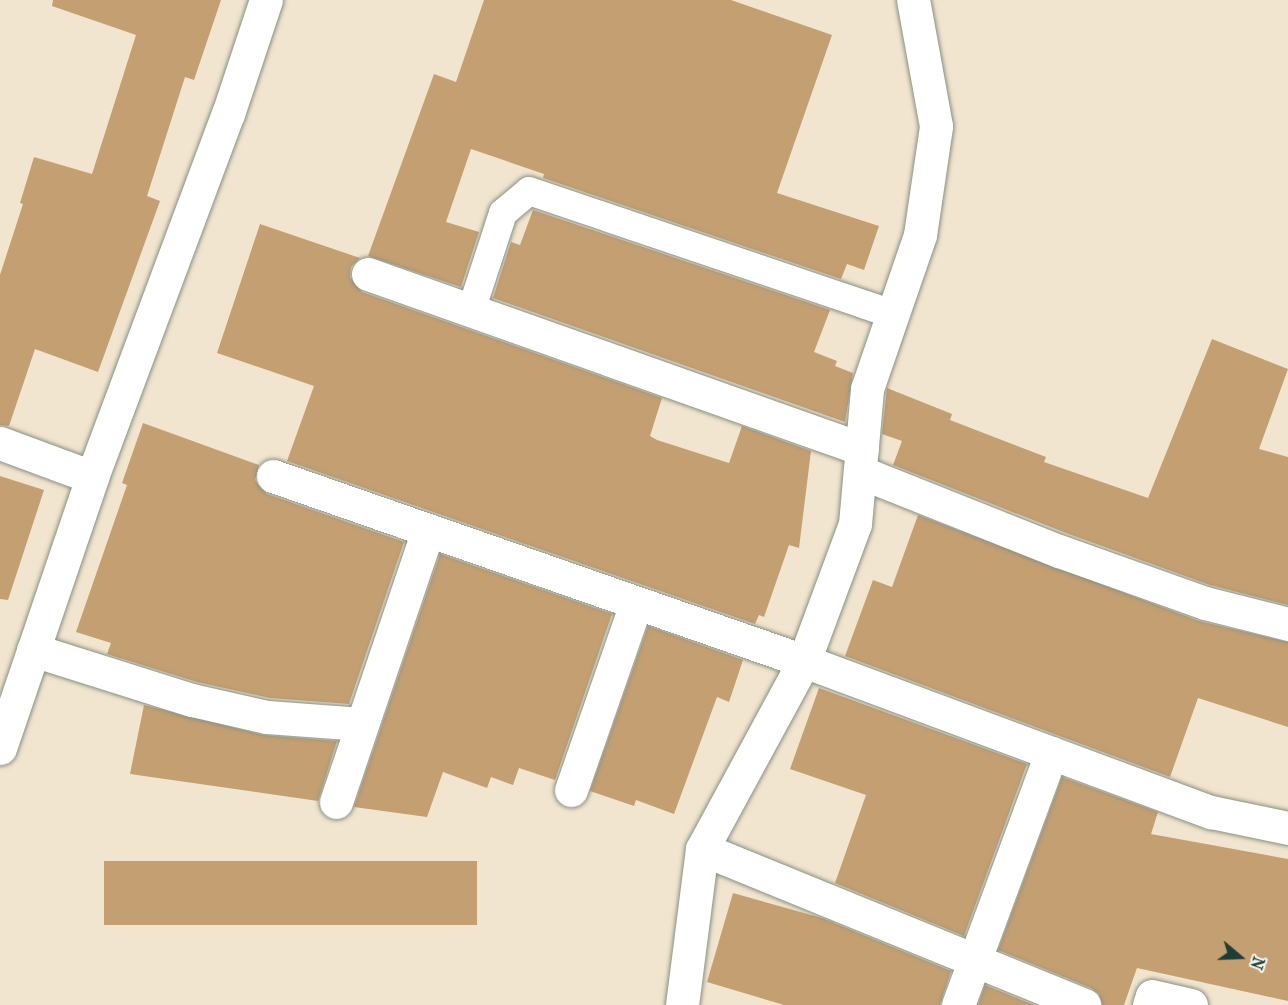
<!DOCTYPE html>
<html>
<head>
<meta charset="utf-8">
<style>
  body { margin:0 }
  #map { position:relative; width:1288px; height:1005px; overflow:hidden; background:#f2e5cf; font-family:"IM FELL French Canon",serif }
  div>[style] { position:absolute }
  .building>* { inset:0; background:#c49f72; transform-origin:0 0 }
  .roads { filter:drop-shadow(0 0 2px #889182) drop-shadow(0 0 2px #889182) }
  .service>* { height:28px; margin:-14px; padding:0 14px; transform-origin:14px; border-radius:14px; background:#fff }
  .minor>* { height:33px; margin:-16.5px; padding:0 16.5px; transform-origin:16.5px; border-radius:16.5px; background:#fff }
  span { translate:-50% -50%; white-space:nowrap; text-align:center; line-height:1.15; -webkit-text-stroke:4.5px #f6f6f2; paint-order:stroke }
  .north { position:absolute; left:1210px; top:927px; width:60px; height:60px; -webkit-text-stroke:4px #f6f6f2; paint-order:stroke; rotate:109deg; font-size:16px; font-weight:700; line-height:24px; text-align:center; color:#1f3d34 }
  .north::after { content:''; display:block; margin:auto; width:21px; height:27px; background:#1f3d34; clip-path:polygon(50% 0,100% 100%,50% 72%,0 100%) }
</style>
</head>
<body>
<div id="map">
  <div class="building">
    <i style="clip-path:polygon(53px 0,221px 0,194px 80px,185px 77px,147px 196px,160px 201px,98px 372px,35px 349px,9px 426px,0 425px,0 275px,23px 204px,20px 203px,34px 157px,92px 174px,136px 35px,52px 6px)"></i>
    <i style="clip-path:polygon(484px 0,731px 0,832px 35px,777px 193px,879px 226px,864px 270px,847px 264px,841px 279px,543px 178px,544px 174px,471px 149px,446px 222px,479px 232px,461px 287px,368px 256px,434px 74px,456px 82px)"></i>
    <i style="clip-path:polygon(533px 210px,830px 310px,814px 352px,837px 361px,835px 366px,853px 373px,845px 422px,493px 298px,511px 242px,520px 245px)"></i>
    <i style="clip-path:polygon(260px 224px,360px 258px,351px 267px,350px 277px,362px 292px,662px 398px,650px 436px,657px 440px,729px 463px,742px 426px,811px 451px,799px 548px,789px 545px,764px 617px,759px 615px,755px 624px,287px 461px,314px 386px,217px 353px)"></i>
    <i style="clip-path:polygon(1212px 339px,1288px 369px,1259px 449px,1288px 457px,1288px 605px,1210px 585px,1066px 533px,893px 465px,902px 441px,882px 434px,887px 388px,952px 414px,950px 420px,1046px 457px,1044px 462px,1148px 498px)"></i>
    <i style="clip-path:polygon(143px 423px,259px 465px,255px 480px,267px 494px,404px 542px,349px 704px,270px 698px,197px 682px,107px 654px,111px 643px,76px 632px,127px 485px,122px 483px)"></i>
    <i style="clip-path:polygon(0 476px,44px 490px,8px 600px,0 599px)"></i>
    <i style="clip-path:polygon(918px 515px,1199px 621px,1288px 642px,1288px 727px,1198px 698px,1170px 777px,845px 656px,873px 580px,892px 587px)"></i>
    <i style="clip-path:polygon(440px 554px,612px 614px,555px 780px,519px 768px,513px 785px,491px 777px,487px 788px,443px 772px,427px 817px,354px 807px)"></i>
    <i style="clip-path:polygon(648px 626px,743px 660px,729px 702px,717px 697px,674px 814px,636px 800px,634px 806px,590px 791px)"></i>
    <i style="clip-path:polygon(819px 688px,1027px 764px,964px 936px,835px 883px,866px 795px,790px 769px)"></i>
    <i style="clip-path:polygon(144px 705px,263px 735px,337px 741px,318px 801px,130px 774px)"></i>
    <i style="clip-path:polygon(1062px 777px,1158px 812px,1151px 834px,1288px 859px,1288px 1001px,1137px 968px,1124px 1005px,1102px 1005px,1099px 994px,1091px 988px,998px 950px)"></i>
    <i style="left:104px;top:861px;width:373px;height:64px"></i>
    <i style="clip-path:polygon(733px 893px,822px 918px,951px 971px,940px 1005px,784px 1005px,707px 982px)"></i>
    <i style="clip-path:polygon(985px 985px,1034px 1005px,978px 1005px)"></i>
  </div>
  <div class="roads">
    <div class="service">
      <i style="left:471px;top:311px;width:103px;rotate:-71.9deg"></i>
      <i style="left:503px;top:213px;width:34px;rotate:-40deg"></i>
      <i style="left:529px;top:191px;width:384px;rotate:18.7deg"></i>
    </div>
    <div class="minor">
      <i style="left:368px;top:274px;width:524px;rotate:19.51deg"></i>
      <i style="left:0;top:443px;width:98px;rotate:20.3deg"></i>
      <i style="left:860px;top:472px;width:214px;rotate:21.7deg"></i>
      <i style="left:1059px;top:551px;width:155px;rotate:19.6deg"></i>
      <i style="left:1205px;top:603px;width:86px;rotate:14.2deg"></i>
      <i style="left:273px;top:476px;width:562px;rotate:19.21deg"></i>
      <i style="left:804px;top:661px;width:434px;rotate:20.4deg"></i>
      <i style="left:1211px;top:812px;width:79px;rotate:11.7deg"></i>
      <i style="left:33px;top:650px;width:167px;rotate:17.5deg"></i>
      <i style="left:192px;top:700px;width:77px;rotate:12.8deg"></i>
      <i style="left:267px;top:717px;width:95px;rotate:4.2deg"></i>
      <i style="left:0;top:748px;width:286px;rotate:-71.2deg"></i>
      <i style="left:92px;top:477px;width:388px;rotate:-69.5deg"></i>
      <i style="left:228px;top:114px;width:120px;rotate:-71.6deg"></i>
      <i style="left:571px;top:790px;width:198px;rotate:-70.8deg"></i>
      <i style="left:336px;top:802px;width:287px;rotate:-71.3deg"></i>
      <i style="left:702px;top:849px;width:413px;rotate:22.2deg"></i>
      <i style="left:682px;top:1005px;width:157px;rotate:-82.7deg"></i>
      <i style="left:702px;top:849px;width:214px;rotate:-61.5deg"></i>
      <i style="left:804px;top:661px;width:146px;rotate:-69.6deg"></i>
      <i style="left:855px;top:524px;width:136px;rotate:-84.9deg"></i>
      <i style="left:867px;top:389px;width:163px;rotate:-71deg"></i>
      <i style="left:920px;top:235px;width:110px;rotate:-81.6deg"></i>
      <i style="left:936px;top:126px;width:128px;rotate:-100.3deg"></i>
      <i style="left:958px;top:1005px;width:269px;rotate:-69.7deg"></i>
      <i style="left:1149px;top:1005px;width:9px;rotate:-72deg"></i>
      <i style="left:1152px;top:996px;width:40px;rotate:13deg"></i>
    </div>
  </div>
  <div class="north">N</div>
</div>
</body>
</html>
